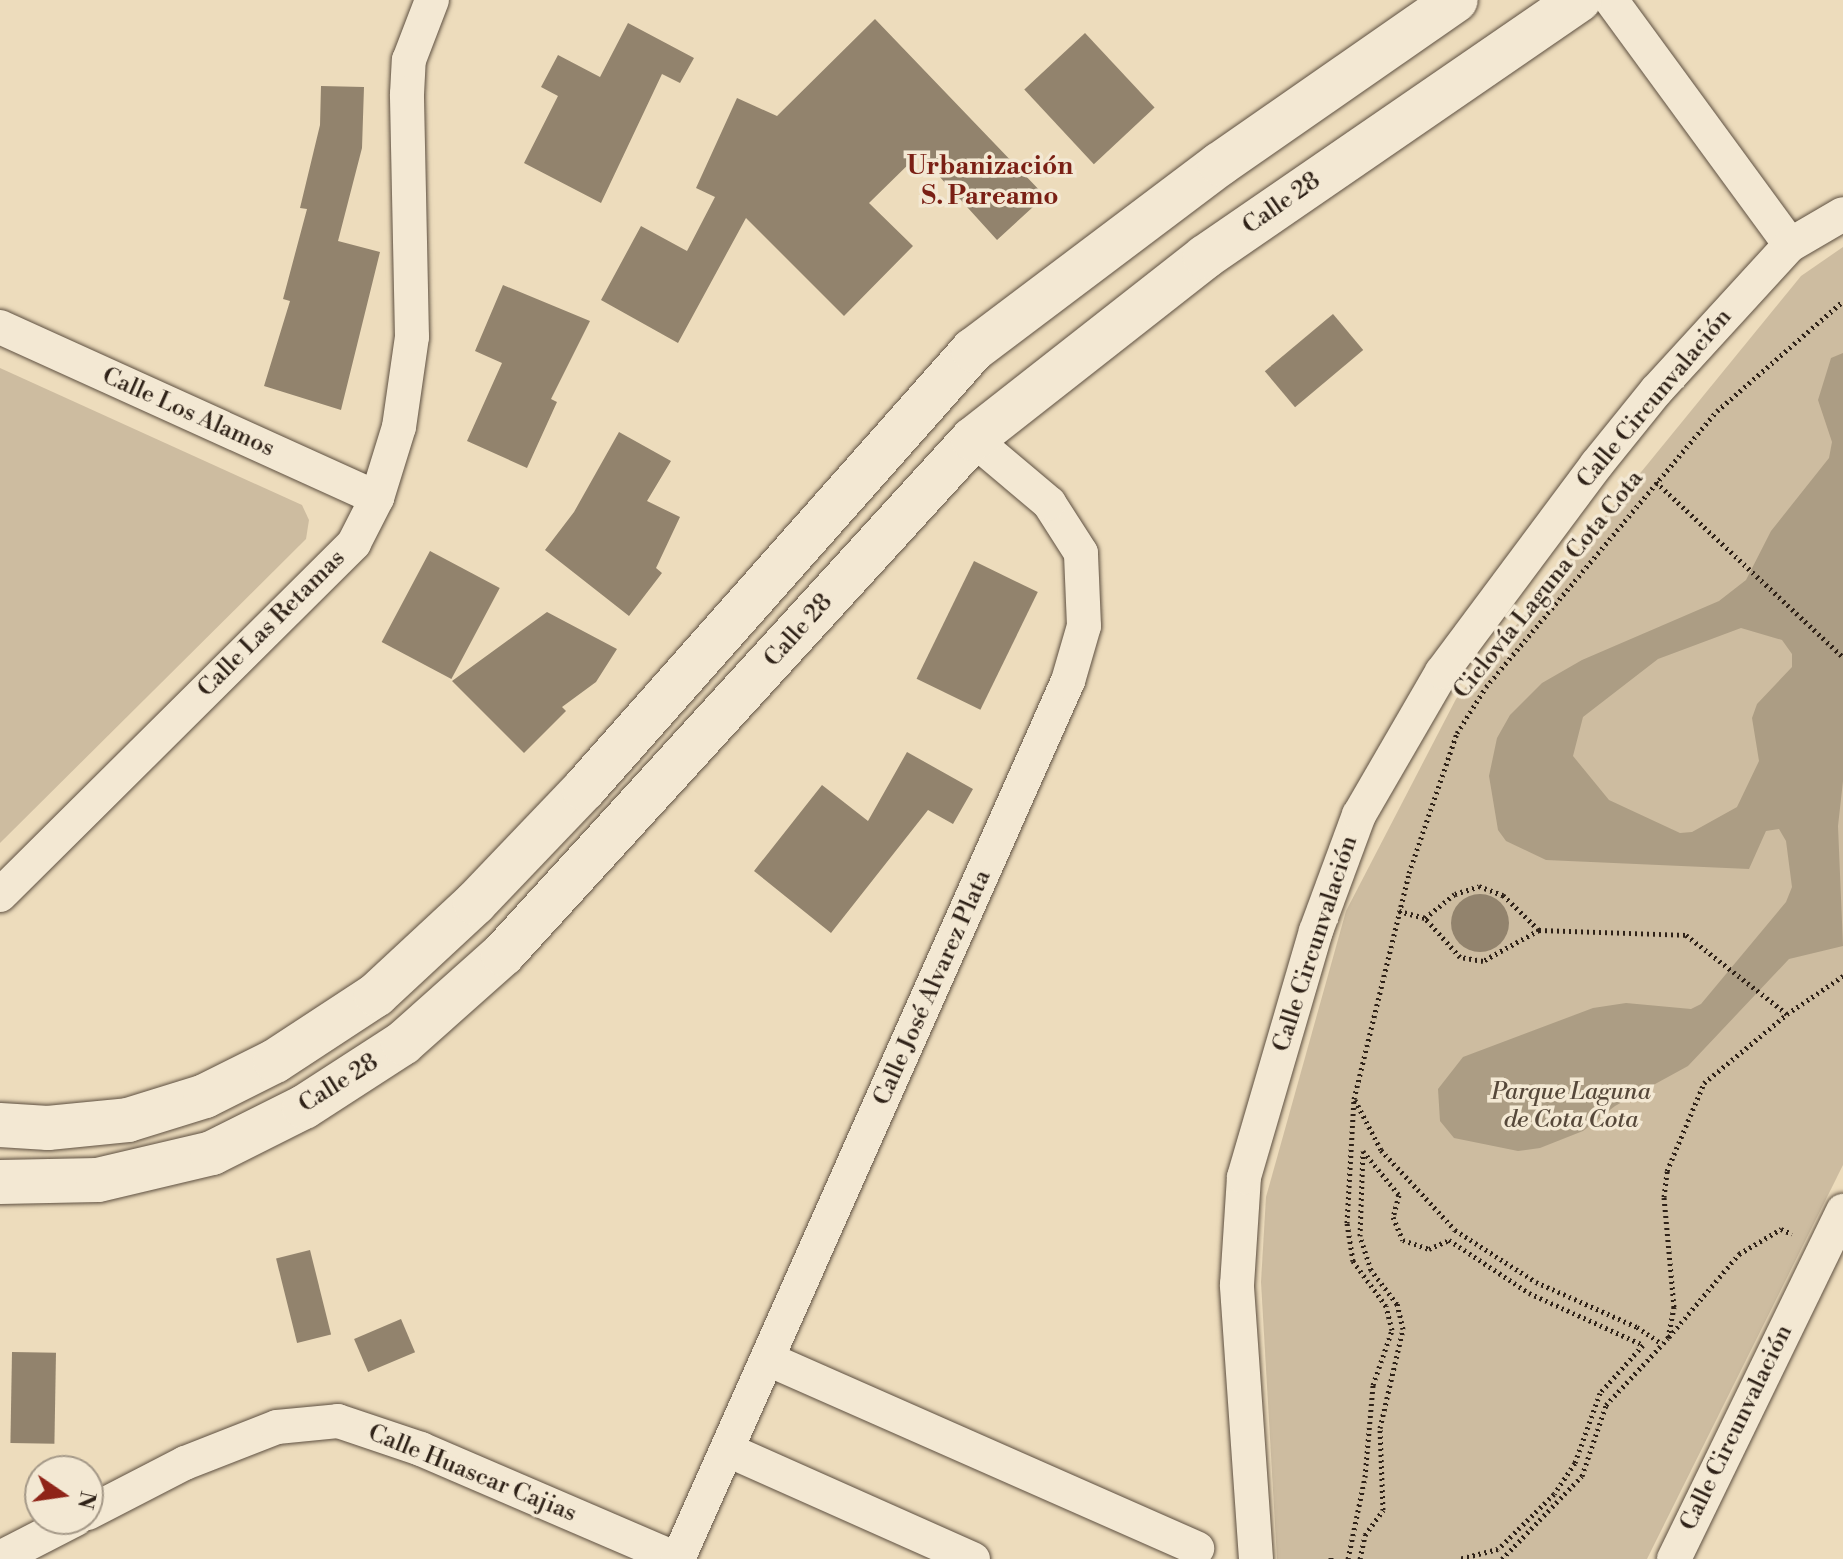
<!DOCTYPE html>
<html>
<head>
<meta charset="utf-8">
<style>
  body { margin:0 }
  #map { position:relative; width:1843px; height:1559px; overflow:hidden; background:#eddcbc; font-family:"Libre Bodoni",serif }
  div>[style] { position:absolute }
  .green>* { inset:0; background:#cdbca0 }
  .water>* { inset:0; background:#ac9d84 }
  .building>* { inset:0; background:#92836d; transform-origin:0 0 }
  .round { border-radius:50% }
  .path>* { height:5px; margin-top:-2.5px; transform-origin:0; background:repeating-linear-gradient(90deg,#2f2218 0 2px,transparent 0 6px) }
  .roads { filter:drop-shadow(0 0 2px #5e5041) drop-shadow(0 0 2px #5e5041) }
  .street>* { height:34px; margin:-17px; padding:0 17px; transform-origin:17px; border-radius:17px; background:#f3e8d3 }
  .secondary>* { height:44px; margin:-22px; padding:0 22px; transform-origin:22px; border-radius:22px; background:#f3e8d3 }
  span { translate:-50% -50%; white-space:nowrap; text-align:center; line-height:1.15; -webkit-text-stroke:7px #f3e8d3; paint-order:stroke }
  .street-label { font-size:24px; color:#2f2218 }
  .park-label { font-size:24px; color:#56483a; font-style:italic }
  .neighbourhood-label { font-size:26px; color:#7a1f14; font-weight:700 }
  .north { position:absolute; left:24px; top:1455px; width:80px; height:80px; box-sizing:border-box; background:#f3e8d3; border:2px solid #a59988; border-radius:50%; rotate:103deg; font-size:22px; font-weight:700; line-height:32px; text-align:center; color:#2f2218 }
  .north::after { content:''; display:block; margin:auto; width:28px; height:36px; background:#8f2418; clip-path:polygon(50% 0,100% 100%,50% 72%,0 100%) }
</style>
</head>
<body>
<div id="map">
  <div class="green">
    <i style="clip-path:polygon(1843px 247px,1843px 1165px,1647px 1559px,1277px 1559px,1261px 1282px,1266px 1197px,1346px 911px,1456px 699px,1801px 276px)"></i>
    <i style="clip-path:polygon(0 368px,302px 505px,309px 520px,306px 539px,0 843px)"></i>
  </div>
  <div class="water">
    <i style="clip-path:polygon(evenodd,1843px 353px,1843px 781px,1838px 826px,1843px 946px,1789px 959px,1688px 1066px,1615px 1106px,1583px 1131px,1540px 1148px,1518px 1151px,1454px 1138px,1440px 1121px,1438px 1089px,1463px 1057px,1593px 1008px,1626px 1003px,1691px 1009px,1701px 1004px,1786px 902px,1792px 887px,1786px 841px,1779px 829px,1766px 831px,1749px 869px,1546px 860px,1506px 841px,1498px 830px,1489px 776px,1497px 738px,1510px 715px,1542px 683px,1582px 660px,1719px 601px,1746px 580px,1771px 531px,1829px 458px,1832px 442px,1818px 400px,1831px 358px,1843px 353px,1741px 628px,1782px 640px,1792px 654px,1792px 667px,1757px 704px,1752px 718px,1759px 761px,1737px 807px,1692px 832px,1680px 833px,1609px 800px,1573px 756px,1583px 717px,1658px 659px,1741px 628px)"></i>
  </div>
  <div class="building">
    <i style="clip-path:polygon(875px 19px,1045px 196px,997px 240px,919px 154px,869px 203px,913px 246px,844px 316px,746px 218px,678px 343px,601px 300px,641px 226px,687px 251px,715px 197px,696px 188px,737px 98px,777px 116px)"></i>
    <i style="clip-path:polygon(628px 23px,694px 58px,680px 83px,662px 74px,601px 203px,524px 163px,558px 96px,541px 87px,558px 55px,600px 77px)"></i>
    <i style="left:1085px;top:33px;width:102px;height:83px;rotate:47deg"></i>
    <i style="clip-path:polygon(321px 86px,364px 87px,362px 148px,338px 241px,380px 252px,341px 410px,264px 386px,290px 301px,283px 299px,307px 209px,300px 208px,320px 125px)"></i>
    <i style="clip-path:polygon(503px 285px,590px 321px,551px 399px,557px 402px,527px 468px,467px 441px,502px 363px,475px 351px)"></i>
    <i style="left:1333px;top:314px;width:47px;height:89px;rotate:50deg"></i>
    <i style="clip-path:polygon(619px 432px,671px 461px,647px 501px,680px 517px,656px 568px,662px 573px,629px 616px,545px 550px,574px 512px)"></i>
    <i style="left:430px;top:551px;width:79px;height:103px;rotate:28deg"></i>
    <i style="left:974px;top:561px;width:71px;height:131px;rotate:26deg"></i>
    <i style="clip-path:polygon(547px 612px,617px 649px,596px 682px,562px 707px,566px 711px,524px 753px,452px 681px)"></i>
    <i style="clip-path:polygon(907px 752px,973px 789px,953px 824px,928px 810px,831px 933px,754px 871px,822px 785px,868px 821px)"></i>
    <i class="round" style="left:1451px;top:894px;width:58px;height:58px"></i>
    <i style="left:310px;top:1250px;width:87px;height:35px;rotate:76deg"></i>
    <i style="left:401px;top:1319px;width:36px;height:51px;rotate:67deg"></i>
    <i style="left:12px;top:1352px;width:44px;height:91px;rotate:1deg"></i>
  </div>
  <div class="path">
    <i style="left:1656px;top:482px;width:256px;rotate:43.1deg"></i>
    <i style="left:1479px;top:886px;width:26px;rotate:21deg"></i>
    <i style="left:1503px;top:895px;width:50px;rotate:44.2deg"></i>
    <i style="left:1539px;top:930px;width:64px;rotate:151deg"></i>
    <i style="left:1483px;top:961px;width:23px;rotate:-170deg"></i>
    <i style="left:1460px;top:957px;width:52px;rotate:-131.9deg"></i>
    <i style="left:1425px;top:918px;width:38px;rotate:-39deg"></i>
    <i style="left:1455px;top:894px;width:25px;rotate:-18deg"></i>
    <i style="left:1399px;top:911px;width:27px;rotate:15deg"></i>
    <i style="left:1539px;top:930px;width:147px;rotate:1.9deg"></i>
    <i style="left:1686px;top:935px;width:128px;rotate:38deg"></i>
    <i style="left:1355px;top:1100px;width:56px;rotate:62.5deg"></i>
    <i style="left:1381px;top:1150px;width:109px;rotate:47.2deg"></i>
    <i style="left:1455px;top:1230px;width:96px;rotate:32.7deg"></i>
    <i style="left:1536px;top:1282px;width:111px;rotate:24deg"></i>
    <i style="left:1637px;top:1327px;width:30px;rotate:34deg"></i>
    <i style="left:1669px;top:1337px;width:109px;rotate:-49.9deg"></i>
    <i style="left:1739px;top:1254px;width:49px;rotate:-30.8deg"></i>
    <i style="left:1781px;top:1229px;width:12px;rotate:24deg"></i>
    <i style="left:1331px;top:1559px;width:3px;rotate:-90deg"></i>
    <i style="left:1348px;top:1559px;width:84px;rotate:-78.3deg"></i>
    <i style="left:1365px;top:1477px;width:92px;rotate:-85deg"></i>
    <i style="left:1373px;top:1385px;width:58px;rotate:-70.9deg"></i>
    <i style="left:1392px;top:1330px;width:25px;rotate:-104deg"></i>
    <i style="left:1386px;top:1306px;width:56px;rotate:-126.3deg"></i>
    <i style="left:1353px;top:1261px;width:38px;rotate:-99deg"></i>
    <i style="left:1347px;top:1223px;width:124px;rotate:-86.8deg"></i>
    <i style="left:1354px;top:1099px;width:233px;rotate:-76.3deg"></i>
    <i style="left:1409px;top:873px;width:148px;rotate:-71.1deg"></i>
    <i style="left:1457px;top:733px;width:54px;rotate:-57.8deg"></i>
    <i style="left:1486px;top:687px;width:360px;rotate:-50.1deg"></i>
    <i style="left:1717px;top:411px;width:167px;rotate:-41.1deg"></i>
    <i style="left:1360px;top:1559px;width:25px;rotate:-78deg"></i>
    <i style="left:1365px;top:1535px;width:31px;rotate:-54deg"></i>
    <i style="left:1383px;top:1510px;width:82px;rotate:-92.1deg"></i>
    <i style="left:1380px;top:1428px;width:102px;rotate:-76.9deg"></i>
    <i style="left:1403px;top:1329px;width:26px;rotate:-103deg"></i>
    <i style="left:1397px;top:1304px;width:43px;rotate:-127.4deg"></i>
    <i style="left:1371px;top:1270px;width:36px;rotate:-108deg"></i>
    <i style="left:1360px;top:1236px;width:85px;rotate:-88deg"></i>
    <i style="left:1363px;top:1151px;width:57px;rotate:50.7deg"></i>
    <i style="left:1399px;top:1195px;width:23px;rotate:105deg"></i>
    <i style="left:1393px;top:1217px;width:25px;rotate:67deg"></i>
    <i style="left:1403px;top:1240px;width:28px;rotate:19deg"></i>
    <i style="left:1429px;top:1249px;width:22px;rotate:-24deg"></i>
    <i style="left:1449px;top:1240px;width:96px;rotate:33.5deg"></i>
    <i style="left:1529px;top:1293px;width:125px;rotate:24.5deg"></i>
    <i style="left:1643px;top:1345px;width:64px;rotate:131.9deg"></i>
    <i style="left:1600px;top:1393px;width:74px;rotate:109.7deg"></i>
    <i style="left:1575px;top:1463px;width:37px;rotate:124deg"></i>
    <i style="left:1554px;top:1494px;width:78px;rotate:135.5deg"></i>
    <i style="left:1498px;top:1549px;width:40px;rotate:165.6deg"></i>
    <i style="left:1502px;top:1559px;width:115px;rotate:-46.1deg"></i>
    <i style="left:1582px;top:1476px;width:75px;rotate:-71.3deg"></i>
    <i style="left:1606px;top:1405px;width:91px;rotate:-47.2deg"></i>
    <i style="left:1668px;top:1338px;width:32px;rotate:-79deg"></i>
    <i style="left:1674px;top:1307px;width:110px;rotate:-95.2deg"></i>
    <i style="left:1664px;top:1197px;width:26px;rotate:-83deg"></i>
    <i style="left:1667px;top:1171px;width:95px;rotate:-67.2deg"></i>
    <i style="left:1704px;top:1083px;width:108px;rotate:-39.7deg"></i>
    <i style="left:1787px;top:1014px;width:68px;rotate:-34.2deg"></i>
  </div>
  <div class="roads">
    <div class="street">
      <i style="left:1611px;top:0;width:303px;rotate:53.8deg"></i>
      <i style="left:0;top:327px;width:414px;rotate:24.4deg"></i>
      <i style="left:0;top:895px;width:499px;rotate:-44.8deg"></i>
      <i style="left:354px;top:543px;width:51px;rotate:-62.9deg"></i>
      <i style="left:377px;top:498px;width:74px;rotate:-72.8deg"></i>
      <i style="left:399px;top:427px;width:91px;rotate:-81.8deg"></i>
      <i style="left:412px;top:337px;width:243px;rotate:-91.2deg"></i>
      <i style="left:407px;top:94px;width:34px;rotate:-87deg"></i>
      <i style="left:409px;top:60px;width:64px;rotate:-69deg"></i>
      <i style="left:770px;top:1360px;width:467px;rotate:23.8deg"></i>
      <i style="left:730px;top:1451px;width:266px;rotate:24deg"></i>
      <i style="left:88px;top:1513px;width:109px;rotate:-27.3deg"></i>
      <i style="left:185px;top:1463px;width:99px;rotate:-21.4deg"></i>
      <i style="left:277px;top:1427px;width:61px;rotate:-5.6deg"></i>
      <i style="left:338px;top:1421px;width:88px;rotate:18.6deg"></i>
      <i style="left:421px;top:1449px;width:278px;rotate:23.3deg"></i>
      <i style="left:0;top:1558px;width:85px;rotate:-27.2deg"></i>
      <i style="left:678px;top:1559px;width:961px;rotate:-66.05deg"></i>
      <i style="left:1068px;top:681px;width:57px;rotate:-73.8deg"></i>
      <i style="left:1084px;top:626px;width:73px;rotate:-92.4deg"></i>
      <i style="left:1081px;top:553px;width:59px;rotate:-122.6deg"></i>
      <i style="left:1049px;top:503px;width:99px;rotate:-139.9deg"></i>
      <i style="left:1256px;top:1559px;width:275px;rotate:-94deg"></i>
      <i style="left:1237px;top:1285px;width:108px;rotate:-86.3deg"></i>
      <i style="left:1244px;top:1177px;width:256px;rotate:-73.7deg"></i>
      <i style="left:1316px;top:931px;width:124px;rotate:-69.7deg"></i>
      <i style="left:1359px;top:815px;width:165px;rotate:-59.9deg"></i>
      <i style="left:1442px;top:672px;width:259px;rotate:-53.3deg"></i>
      <i style="left:1597px;top:464px;width:94px;rotate:-51.1deg"></i>
      <i style="left:1656px;top:391px;width:198px;rotate:-47.5deg"></i>
      <i style="left:1790px;top:245px;width:61px;rotate:-30.3deg"></i>
      <i style="left:1674px;top:1559px;width:387px;rotate:-64.1deg"></i>
    </div>
    <div class="secondary">
      <i style="left:0;top:1125px;width:48px;rotate:3.6deg"></i>
      <i style="left:48px;top:1128px;width:80px;rotate:-5.7deg"></i>
      <i style="left:128px;top:1120px;width:81px;rotate:-17.3deg"></i>
      <i style="left:205px;top:1096px;width:78px;rotate:-26.6deg"></i>
      <i style="left:275px;top:1061px;width:121px;rotate:-33.2deg"></i>
      <i style="left:376px;top:995px;width:135px;rotate:-42.9deg"></i>
      <i style="left:475px;top:903px;width:158px;rotate:-46.3deg"></i>
      <i style="left:584px;top:789px;width:587px;rotate:-48.46deg"></i>
      <i style="left:973px;top:350px;width:309px;rotate:-37deg"></i>
      <i style="left:1220px;top:164px;width:287px;rotate:-34.8deg"></i>
      <i style="left:0;top:1182px;width:98px;rotate:-1.2deg"></i>
      <i style="left:98px;top:1180px;width:117px;rotate:-13.3deg"></i>
      <i style="left:212px;top:1153px;width:103px;rotate:-26.6deg"></i>
      <i style="left:304px;top:1107px;width:118px;rotate:-32.9deg"></i>
      <i style="left:403px;top:1043px;width:134px;rotate:-41.7deg"></i>
      <i style="left:503px;top:954px;width:697px;rotate:-47.62deg"></i>
      <i style="left:973px;top:439px;width:295px;rotate:-38.1deg"></i>
      <i style="left:1205px;top:257px;width:454px;rotate:-34.5deg"></i>
    </div>
  </div>
  <div class="street-label">
    <span style="left:1282px;top:204px;rotate:-35deg">Calle 28</span>
    <span style="left:1655px;top:399px;rotate:-50deg">Calle Circunvalación</span>
    <span style="left:188px;top:413px;rotate:24deg">Calle Los Alamos</span>
    <span style="left:1549px;top:585px;rotate:-51deg">Ciclovía Laguna Cota Cota</span>
    <span style="left:272px;top:624px;rotate:-45deg">Calle Las Retamas</span>
    <span style="left:799px;top:631px;rotate:-48deg">Calle 28</span>
    <span style="left:1316px;top:944px;rotate:-72deg">Calle Circunvalación</span>
    <span style="left:933px;top:988px;rotate:-66deg">Calle José Alvarez Plata</span>
    <span style="left:339px;top:1084px;rotate:-32deg">Calle 28</span>
    <span style="left:1737px;top:1428px;rotate:-64deg">Calle Circunvalación</span>
    <span style="left:472px;top:1474px;rotate:22deg">Calle Huascar Cajias</span>
  </div>
  <div class="park-label">
    <span style="left:1571px;top:1107px">Parque Laguna<br>de Cota Cota</span>
  </div>
  <div class="neighbourhood-label">
    <span style="left:990px;top:182px">Urbanización<br>S. Pareamo</span>
  </div>
  <div class="north">N</div>
</div>
</body>
</html>
